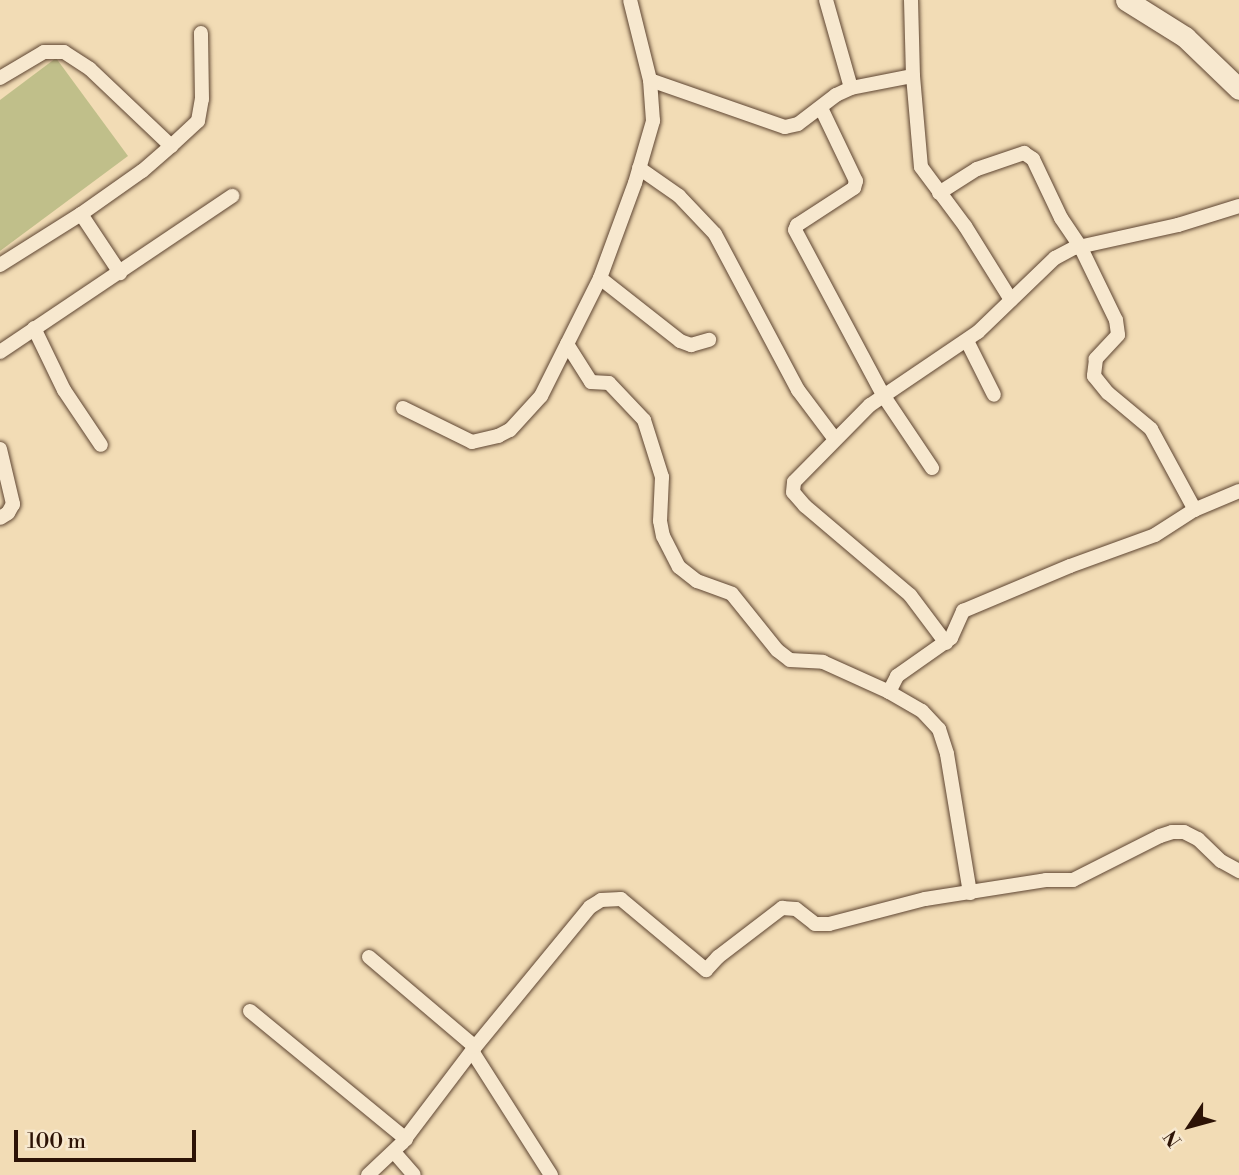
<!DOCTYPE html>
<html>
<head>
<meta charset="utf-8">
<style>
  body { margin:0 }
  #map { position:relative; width:1239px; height:1175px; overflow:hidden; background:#f2dcb5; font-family:"Libre Bodoni",serif }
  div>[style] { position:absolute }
  .green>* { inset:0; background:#c0bf8a }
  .roads { filter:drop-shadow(0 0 2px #5e4532) drop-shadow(0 0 2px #5e4532) }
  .minor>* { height:14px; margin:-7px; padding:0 7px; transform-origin:7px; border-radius:7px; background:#f7e8cf }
  .secondary>* { height:21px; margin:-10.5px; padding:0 10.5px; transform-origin:10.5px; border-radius:10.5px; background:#f7e8cf }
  span { translate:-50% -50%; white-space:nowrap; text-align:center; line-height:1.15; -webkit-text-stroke:5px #f7e8cf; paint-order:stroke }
  .north { position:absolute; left:1155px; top:1091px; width:70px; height:70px; -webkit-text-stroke:5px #f7e8cf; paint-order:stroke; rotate:234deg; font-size:19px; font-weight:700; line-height:28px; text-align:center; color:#2d1306 }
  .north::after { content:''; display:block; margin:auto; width:24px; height:32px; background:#2d1306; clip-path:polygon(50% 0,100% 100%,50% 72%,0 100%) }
  .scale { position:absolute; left:14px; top:1130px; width:182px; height:32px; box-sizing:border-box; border:4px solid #2d1306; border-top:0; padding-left:9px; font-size:21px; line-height:24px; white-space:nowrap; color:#2d1306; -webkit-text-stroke:5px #f7e8cf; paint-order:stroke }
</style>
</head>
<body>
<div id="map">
  <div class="green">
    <i style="clip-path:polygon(56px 58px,128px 156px,0 251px,0 100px)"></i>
  </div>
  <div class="roads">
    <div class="minor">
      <i style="left:826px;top:0;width:91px;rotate:74.1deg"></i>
      <i style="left:911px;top:0;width:76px;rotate:88.5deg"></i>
      <i style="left:913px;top:76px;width:91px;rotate:85deg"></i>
      <i style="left:921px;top:167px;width:74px;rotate:53.3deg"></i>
      <i style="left:965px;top:226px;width:87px;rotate:58.1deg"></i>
      <i style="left:0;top:78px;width:51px;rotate:-30.6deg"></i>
      <i style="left:44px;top:52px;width:20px"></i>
      <i style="left:64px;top:52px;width:31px;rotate:33deg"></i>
      <i style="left:90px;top:69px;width:112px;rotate:43.5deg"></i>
      <i style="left:171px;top:146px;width:38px;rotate:139deg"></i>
      <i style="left:142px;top:171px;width:75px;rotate:144.8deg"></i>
      <i style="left:81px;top:214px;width:96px;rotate:147.8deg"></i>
      <i style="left:650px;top:80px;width:143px;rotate:19.2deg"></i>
      <i style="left:785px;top:127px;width:13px;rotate:-13deg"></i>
      <i style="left:798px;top:124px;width:48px;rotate:-37.3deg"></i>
      <i style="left:836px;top:95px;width:17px;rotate:-25deg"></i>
      <i style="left:851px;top:88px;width:63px;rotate:-11deg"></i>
      <i style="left:821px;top:108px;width:81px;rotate:64.4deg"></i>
      <i style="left:856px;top:181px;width:7px;rotate:106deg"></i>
      <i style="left:854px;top:188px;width:68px;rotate:147deg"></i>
      <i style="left:797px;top:225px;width:5px;rotate:112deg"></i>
      <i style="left:795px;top:230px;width:187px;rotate:61.9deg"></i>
      <i style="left:883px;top:395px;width:88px;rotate:56.1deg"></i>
      <i style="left:171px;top:146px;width:37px;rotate:-43deg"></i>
      <i style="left:198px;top:121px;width:22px;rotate:-80deg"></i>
      <i style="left:202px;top:99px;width:66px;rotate:-90.9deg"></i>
      <i style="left:639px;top:168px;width:49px;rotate:35deg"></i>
      <i style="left:679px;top:196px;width:52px;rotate:46.5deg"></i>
      <i style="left:715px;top:234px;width:177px;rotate:62deg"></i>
      <i style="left:798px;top:390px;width:60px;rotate:53.1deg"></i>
      <i style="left:939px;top:193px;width:45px;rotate:-32.3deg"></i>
      <i style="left:977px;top:169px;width:50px;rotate:-18.8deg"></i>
      <i style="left:1024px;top:153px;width:11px;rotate:34deg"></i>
      <i style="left:1033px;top:159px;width:65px;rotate:64.6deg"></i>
      <i style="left:1061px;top:218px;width:34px;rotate:56deg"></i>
      <i style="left:1080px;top:246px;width:82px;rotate:64.1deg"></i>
      <i style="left:1116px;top:320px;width:15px;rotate:82deg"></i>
      <i style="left:1118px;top:335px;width:33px;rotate:133deg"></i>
      <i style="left:1096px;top:359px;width:17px;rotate:97deg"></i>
      <i style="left:1094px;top:376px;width:22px;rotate:51deg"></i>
      <i style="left:1108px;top:393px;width:56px;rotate:39.9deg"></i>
      <i style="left:1151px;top:429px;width:92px;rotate:61.5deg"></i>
      <i style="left:81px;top:214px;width:71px;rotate:56.5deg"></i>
      <i style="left:600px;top:278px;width:102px;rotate:38.2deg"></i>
      <i style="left:680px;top:341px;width:12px;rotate:20deg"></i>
      <i style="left:691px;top:345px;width:19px;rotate:-16deg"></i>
      <i style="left:34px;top:328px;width:69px;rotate:64.2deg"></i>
      <i style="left:64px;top:390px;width:66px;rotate:56.1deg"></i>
      <i style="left:967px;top:341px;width:60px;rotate:63.4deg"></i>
      <i style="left:567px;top:344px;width:45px;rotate:57.7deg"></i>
      <i style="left:591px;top:382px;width:18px;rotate:3deg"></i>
      <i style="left:609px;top:383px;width:51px;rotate:46.6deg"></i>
      <i style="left:644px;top:420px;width:60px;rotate:72.5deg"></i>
      <i style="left:662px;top:477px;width:44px;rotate:92.6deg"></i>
      <i style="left:660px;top:521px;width:15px;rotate:79deg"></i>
      <i style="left:663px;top:536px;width:35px;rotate:63deg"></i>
      <i style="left:679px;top:567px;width:23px;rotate:38deg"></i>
      <i style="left:697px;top:581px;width:37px;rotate:20deg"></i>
      <i style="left:732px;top:594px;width:72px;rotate:51.2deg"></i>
      <i style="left:777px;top:650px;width:16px;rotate:38deg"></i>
      <i style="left:790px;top:660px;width:33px;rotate:3deg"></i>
      <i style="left:823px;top:662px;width:72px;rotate:24.4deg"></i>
      <i style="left:889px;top:692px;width:38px;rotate:30deg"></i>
      <i style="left:922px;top:711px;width:25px;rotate:47deg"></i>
      <i style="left:939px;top:729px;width:26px;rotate:72deg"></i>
      <i style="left:947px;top:754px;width:141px;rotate:80.6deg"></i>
      <i style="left:0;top:352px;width:280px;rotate:-33.9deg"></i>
      <i style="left:403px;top:408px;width:77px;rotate:26.2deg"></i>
      <i style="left:472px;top:442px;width:27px;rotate:-13deg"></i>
      <i style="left:498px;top:436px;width:13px;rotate:-27deg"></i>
      <i style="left:510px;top:430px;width:46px;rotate:-47.6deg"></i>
      <i style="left:541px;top:396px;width:132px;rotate:-63.4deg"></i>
      <i style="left:600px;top:278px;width:101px;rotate:-69.8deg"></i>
      <i style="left:635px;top:183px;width:65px;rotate:-73.8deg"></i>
      <i style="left:653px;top:121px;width:41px;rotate:-94.2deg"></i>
      <i style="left:650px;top:80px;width:82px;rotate:-104deg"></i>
      <i style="left:0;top:449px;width:57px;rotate:76.7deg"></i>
      <i style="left:13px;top:504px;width:10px;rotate:119deg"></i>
      <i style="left:8px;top:513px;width:9px;rotate:148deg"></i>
      <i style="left:946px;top:643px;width:60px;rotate:-126.9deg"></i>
      <i style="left:910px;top:595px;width:138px;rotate:-139.7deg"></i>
      <i style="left:805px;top:506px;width:18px;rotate:-131deg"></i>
      <i style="left:793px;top:492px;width:10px;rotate:-84deg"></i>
      <i style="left:794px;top:482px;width:108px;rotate:-45.4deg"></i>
      <i style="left:870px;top:405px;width:130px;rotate:-34.1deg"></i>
      <i style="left:978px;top:332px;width:107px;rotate:-43.9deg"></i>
      <i style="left:1055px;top:258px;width:21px;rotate:-28deg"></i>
      <i style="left:1074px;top:248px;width:107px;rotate:-12.5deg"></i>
      <i style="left:1178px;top:225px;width:64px;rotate:-17.3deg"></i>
      <i style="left:889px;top:692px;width:18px;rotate:-63deg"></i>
      <i style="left:897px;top:676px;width:66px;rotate:-35.1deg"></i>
      <i style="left:951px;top:638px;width:30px;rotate:-66deg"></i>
      <i style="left:963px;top:611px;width:116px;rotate:-22.8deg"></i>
      <i style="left:1070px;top:566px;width:90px;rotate:-20deg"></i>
      <i style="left:1155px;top:535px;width:46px;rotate:-32.7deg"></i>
      <i style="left:1194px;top:510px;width:49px;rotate:-22.9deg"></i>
      <i style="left:369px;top:957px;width:139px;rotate:40.3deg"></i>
      <i style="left:250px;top:1011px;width:202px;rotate:39.4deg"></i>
      <i style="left:472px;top:1051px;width:147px;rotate:57.5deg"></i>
      <i style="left:394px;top:1152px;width:30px;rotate:49deg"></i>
      <i style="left:368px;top:1175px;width:47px;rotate:-43.3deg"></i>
      <i style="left:402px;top:1143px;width:121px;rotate:-52.8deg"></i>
      <i style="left:475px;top:1047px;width:181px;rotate:-50.6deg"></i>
      <i style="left:590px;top:907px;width:13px;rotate:-32deg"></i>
      <i style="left:601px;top:900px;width:20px;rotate:-3deg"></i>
      <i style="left:621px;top:899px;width:111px;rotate:39.9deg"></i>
      <i style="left:706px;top:970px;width:18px;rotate:-47deg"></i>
      <i style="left:718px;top:957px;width:81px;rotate:-37.4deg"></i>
      <i style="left:782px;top:908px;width:14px;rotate:4deg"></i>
      <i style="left:796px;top:909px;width:24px;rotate:38deg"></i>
      <i style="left:815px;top:924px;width:14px"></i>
      <i style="left:829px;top:924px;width:99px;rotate:-14.6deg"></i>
      <i style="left:925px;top:899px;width:122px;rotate:-8.9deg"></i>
      <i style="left:1046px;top:880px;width:27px"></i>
      <i style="left:1073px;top:880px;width:97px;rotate:-26.8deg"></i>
      <i style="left:1160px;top:836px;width:13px;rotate:-18deg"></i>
      <i style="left:1172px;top:832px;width:12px"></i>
      <i style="left:1184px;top:832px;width:16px;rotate:27deg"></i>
      <i style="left:1198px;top:839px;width:32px;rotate:44deg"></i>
      <i style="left:1221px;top:861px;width:21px;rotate:29deg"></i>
    </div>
    <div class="secondary">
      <i style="left:1126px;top:0;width:70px;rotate:32.1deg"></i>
      <i style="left:1185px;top:37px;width:75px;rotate:43.9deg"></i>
    </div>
  </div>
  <div class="north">N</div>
  <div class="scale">100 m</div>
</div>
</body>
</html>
